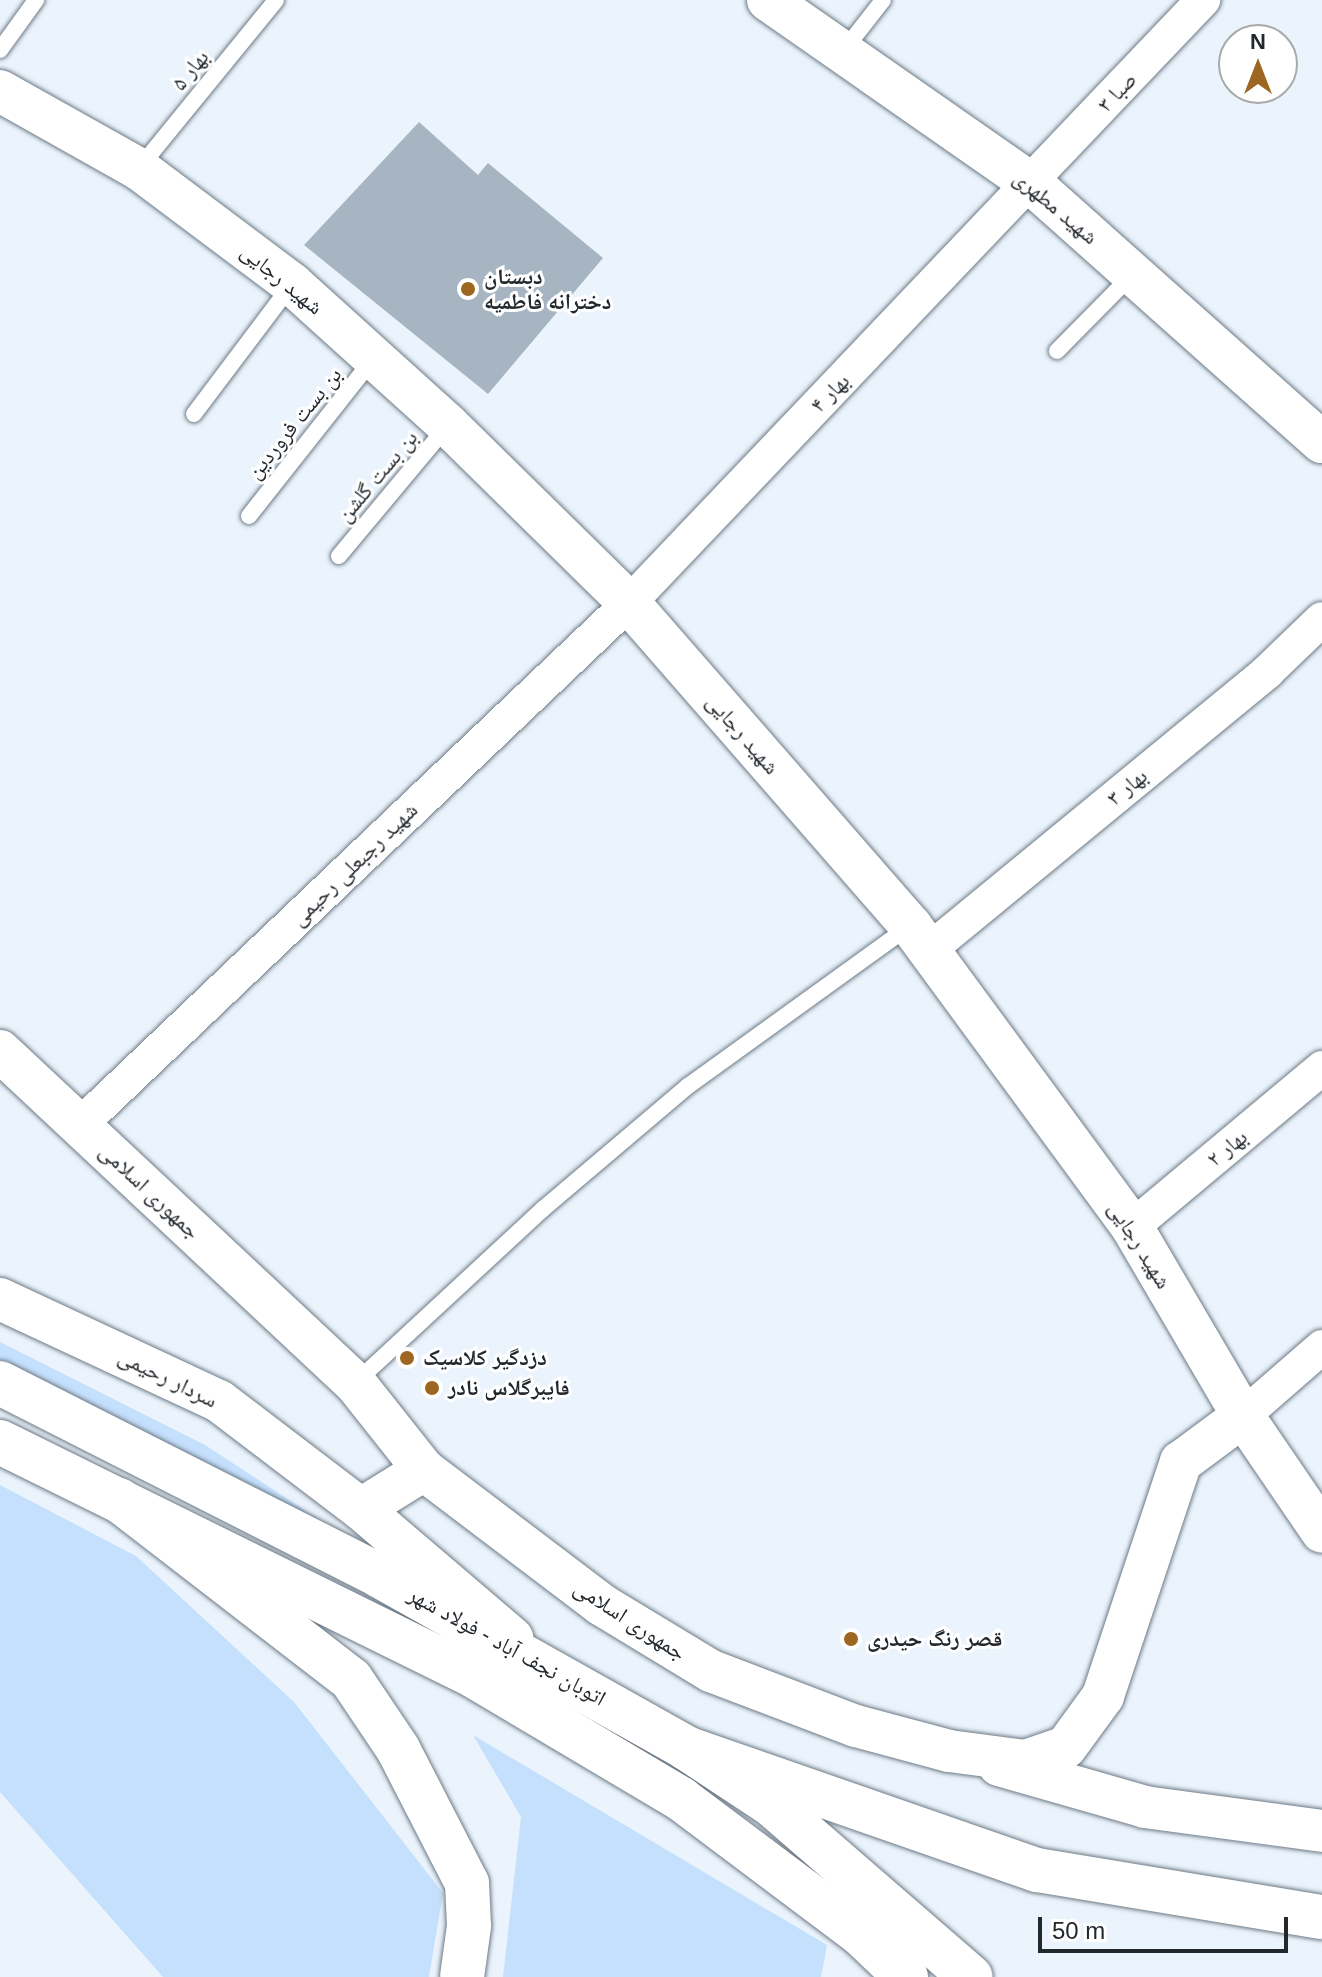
<!DOCTYPE html>
<html>
<head>
<meta charset="utf-8">
<style>
  body { margin:0 }
  #map { position:relative; width:1322px; height:1977px; overflow:hidden; background:#ebf4fc; font-family:Arial,"Noto Naskh Arabic",sans-serif }
  div>[style] { position:absolute }
  .green>* { inset:0; background:#c4e0fd }
  .building>* { inset:0; background:#a7b5c3 }
  .roads { filter:drop-shadow(0 0 2px #6d7a86) drop-shadow(0 0 2px #6d7a86) }
  .service>* { height:16px; margin:-8px; padding:0 8px; transform-origin:8px; border-radius:8px; background:#fff }
  .minor>* { height:34px; margin:-17px; padding:0 17px; transform-origin:17px; border-radius:17px; background:#fff }
  .tertiary>* { height:42px; margin:-21px; padding:0 21px; transform-origin:21px; border-radius:21px; background:#fff }
  .trunk>* { height:44px; margin:-22px; padding:0 22px; transform-origin:22px; border-radius:22px; background:#fff }
  .motorway>* { height:44px; margin:-22px; padding:0 22px; transform-origin:22px; border-radius:22px; background:#fff }
  .dots>* { width:22px; height:22px; translate:-50% -50%; box-sizing:border-box; border:4px solid #fff; border-radius:50% }
  span { translate:-50% -50%; white-space:nowrap; text-align:center; line-height:1.15; -webkit-text-stroke:6px #fff; paint-order:stroke }
  .street-label { font-size:22px; color:#23282d }
  .poi-label { font-size:22px; color:#23282d; font-weight:700 }
  .left { translate:0 -50%; text-align:left }
  .north { position:absolute; left:1218px; top:24px; width:80px; height:80px; box-sizing:border-box; background:#fff; border:2px solid #a7a9ab; border-radius:50%; rotate:0deg; font-size:22px; font-weight:700; line-height:32px; text-align:center; color:#23282d }
  .north::after { content:''; display:block; margin:auto; width:28px; height:36px; background:#9d6721; clip-path:polygon(50% 0,100% 100%,50% 72%,0 100%) }
  .scale { position:absolute; left:1038px; top:1917px; width:250px; height:36px; box-sizing:border-box; border:4px solid #23282d; border-top:0; padding-left:10px; font-size:24px; line-height:28px; white-space:nowrap; color:#23282d; -webkit-text-stroke:6px #fff; paint-order:stroke }
</style>
</head>
<body>
<div id="map">
  <div class="green">
    <i style="clip-path:polygon(0 1342px,205px 1445px,343px 1535px,0 1373px)"></i>
    <i style="clip-path:polygon(0 1485px,136px 1556px,294px 1702px,443px 1893px,429px 1977px,163px 1977px,0 1792px)"></i>
    <i style="clip-path:polygon(473px 1735px,827px 1945px,821px 1977px,503px 1977px,521px 1817px)"></i>
  </div>
  <div class="building">
    <i style="clip-path:polygon(419px 122px,478px 175px,488px 163px,603px 258px,488px 394px,304px 245px)"></i>
  </div>
  <div class="roads">
    <div class="service">
      <i style="left:0;top:50px;width:62px;rotate:-54.2deg"></i>
      <i style="left:844px;top:50px;width:63px;rotate:-52deg"></i>
      <i style="left:140px;top:167px;width:215px;rotate:-50.8deg"></i>
      <i style="left:1057px;top:351px;width:107px;rotate:-45.4deg"></i>
      <i style="left:194px;top:414px;width:163px;rotate:-53deg"></i>
      <i style="left:249px;top:516px;width:201px;rotate:-51.7deg"></i>
      <i style="left:339px;top:556px;width:170px;rotate:-50.2deg"></i>
      <i style="left:355px;top:1383px;width:256px;rotate:-42.8deg"></i>
      <i style="left:543px;top:1209px;width:190px;rotate:-40.3deg"></i>
      <i style="left:688px;top:1086px;width:274px;rotate:-35.8deg"></i>
    </div>
    <div class="minor">
      <i style="left:929px;top:950px;width:438px;rotate:-39.4deg"></i>
      <i style="left:1267px;top:672px;width:76px;rotate:-43.9deg"></i>
      <i style="left:80px;top:1125px;width:758px;rotate:-43.56deg"></i>
      <i style="left:629px;top:603px;width:833px;rotate:-46.41deg"></i>
      <i style="left:1132px;top:1227px;width:248px;rotate:-39.9deg"></i>
      <i style="left:1243px;top:1416px;width:105px;rotate:-41.1deg"></i>
    </div>
    <div class="tertiary">
      <i style="left:768px;top:0;width:322px;rotate:34.9deg"></i>
      <i style="left:1032px;top:184px;width:388px;rotate:41.7deg"></i>
      <i style="left:0;top:91px;width:159px;rotate:29.3deg"></i>
      <i style="left:139px;top:169px;width:191px;rotate:36.9deg"></i>
      <i style="left:292px;top:284px;width:210px;rotate:42.1deg"></i>
      <i style="left:448px;top:425px;width:254px;rotate:44.5deg"></i>
      <i style="left:629px;top:603px;width:429px;rotate:48.9deg"></i>
      <i style="left:911px;top:926px;width:373px;rotate:53.7deg"></i>
      <i style="left:1132px;top:1227px;width:219px;rotate:59.6deg"></i>
      <i style="left:1243px;top:1416px;width:140px;rotate:55.7deg"></i>
      <i style="left:0;top:1051px;width:486px;rotate:43.1deg"></i>
      <i style="left:355px;top:1383px;width:111px;rotate:51.6deg"></i>
      <i style="left:424px;top:1470px;width:223px;rotate:37.2deg"></i>
      <i style="left:602px;top:1605px;width:127px;rotate:31.2deg"></i>
      <i style="left:711px;top:1671px;width:155px;rotate:20.8deg"></i>
      <i style="left:856px;top:1726px;width:96px;rotate:15deg"></i>
      <i style="left:949px;top:1751px;width:77px;rotate:7.5deg"></i>
      <i style="left:1025px;top:1761px;width:43px;rotate:-18.9deg"></i>
      <i style="left:1066px;top:1747px;width:63px;rotate:-54deg"></i>
      <i style="left:1103px;top:1696px;width:247px;rotate:-71.6deg"></i>
      <i style="left:1181px;top:1462px;width:77px;rotate:-36.6deg"></i>
      <i style="left:0;top:1299px;width:242px;rotate:25deg"></i>
      <i style="left:219px;top:1401px;width:178px;rotate:37.3deg"></i>
      <i style="left:361px;top:1509px;width:199px;rotate:40.5deg"></i>
      <i style="left:361px;top:1509px;width:74px;rotate:-31.8deg"></i>
      <i style="left:999px;top:1765px;width:152px;rotate:16deg"></i>
      <i style="left:1145px;top:1807px;width:179px;rotate:7.7deg"></i>
    </div>
    <div class="trunk">
      <i style="left:0;top:1383px;width:426px;rotate:26.9deg"></i>
      <i style="left:380px;top:1576px;width:351px;rotate:29.3deg"></i>
      <i style="left:686px;top:1748px;width:102px;rotate:33.4deg"></i>
      <i style="left:771px;top:1804px;width:264px;rotate:40.9deg"></i>
      <i style="left:0;top:1442px;width:529px;rotate:26.27deg"></i>
      <i style="left:474px;top:1676px;width:241px;rotate:30.7deg"></i>
      <i style="left:681px;top:1799px;width:226px;rotate:36.9deg"></i>
      <i style="left:862px;top:1935px;width:61px;rotate:43.7deg"></i>
    </div>
    <div class="motorway">
      <i style="left:119px;top:1500px;width:293px;rotate:37.7deg"></i>
      <i style="left:351px;top:1679px;width:84px;rotate:56.1deg"></i>
      <i style="left:398px;top:1749px;width:151px;rotate:62.8deg"></i>
      <i style="left:467px;top:1883px;width:43px;rotate:87.3deg"></i>
      <i style="left:469px;top:1926px;width:51px;rotate:97.8deg"></i>
      <i style="left:686px;top:1748px;width:372px;rotate:19.2deg"></i>
      <i style="left:1037px;top:1870px;width:289px;rotate:9.4deg"></i>
    </div>
  </div>
  <div class="dots">
    <i style="left:468px;top:289px;background:#9d6721"></i>
    <i style="left:407px;top:1358px;background:#9d6721"></i>
    <i style="left:432px;top:1388px;background:#9d6721"></i>
    <i style="left:851px;top:1639px;background:#9d6721"></i>
  </div>
  <div class="street-label">
    <span style="left:190px;top:70px;rotate:-51deg">بهار ۵</span>
    <span style="left:1117px;top:92px;rotate:-47deg">صبا ۳</span>
    <span style="left:1056px;top:207px;rotate:40deg">شهید مطهری</span>
    <span style="left:282px;top:279px;rotate:39deg">شهید رجایی</span>
    <span style="left:830px;top:393px;rotate:-46deg">بهار ۴</span>
    <span style="left:294px;top:423px;rotate:-51deg">بن بست فروردین</span>
    <span style="left:377px;top:476px;rotate:-50deg">بن بست گلشن</span>
    <span style="left:743px;top:734px;rotate:49deg">شهید رجایی</span>
    <span style="left:1127px;top:787px;rotate:-40deg">بهار ۳</span>
    <span style="left:354px;top:864px;rotate:-44deg">شهید رجبعلی رحیمی</span>
    <span style="left:1227px;top:1148px;rotate:-40deg">بهار ۲</span>
    <span style="left:150px;top:1191px;rotate:43deg">جمهوری اسلامی</span>
    <span style="left:1140px;top:1245px;rotate:58deg">شهید رجایی</span>
    <span style="left:168px;top:1378px;rotate:26deg">سردار رحیمی</span>
    <span style="left:630px;top:1620px;rotate:33deg">جمهوری اسلامی</span>
    <span style="left:507px;top:1646px;rotate:29deg">اتوبان نجف آباد - فولاد شهر</span>
  </div>
  <div class="poi-label">
    <span class="left" style="left:484px;top:289px">دبستان<br>دخترانه فاطمیه</span>
    <span class="left" style="left:423px;top:1358px">دزدگیر کلاسیک</span>
    <span class="left" style="left:448px;top:1388px">فایبرگلاس نادر</span>
    <span class="left" style="left:867px;top:1639px">قصر رنگ حیدری</span>
  </div>
  <div class="north">N</div>
  <div class="scale">50 m</div>
</div>
</body>
</html>
